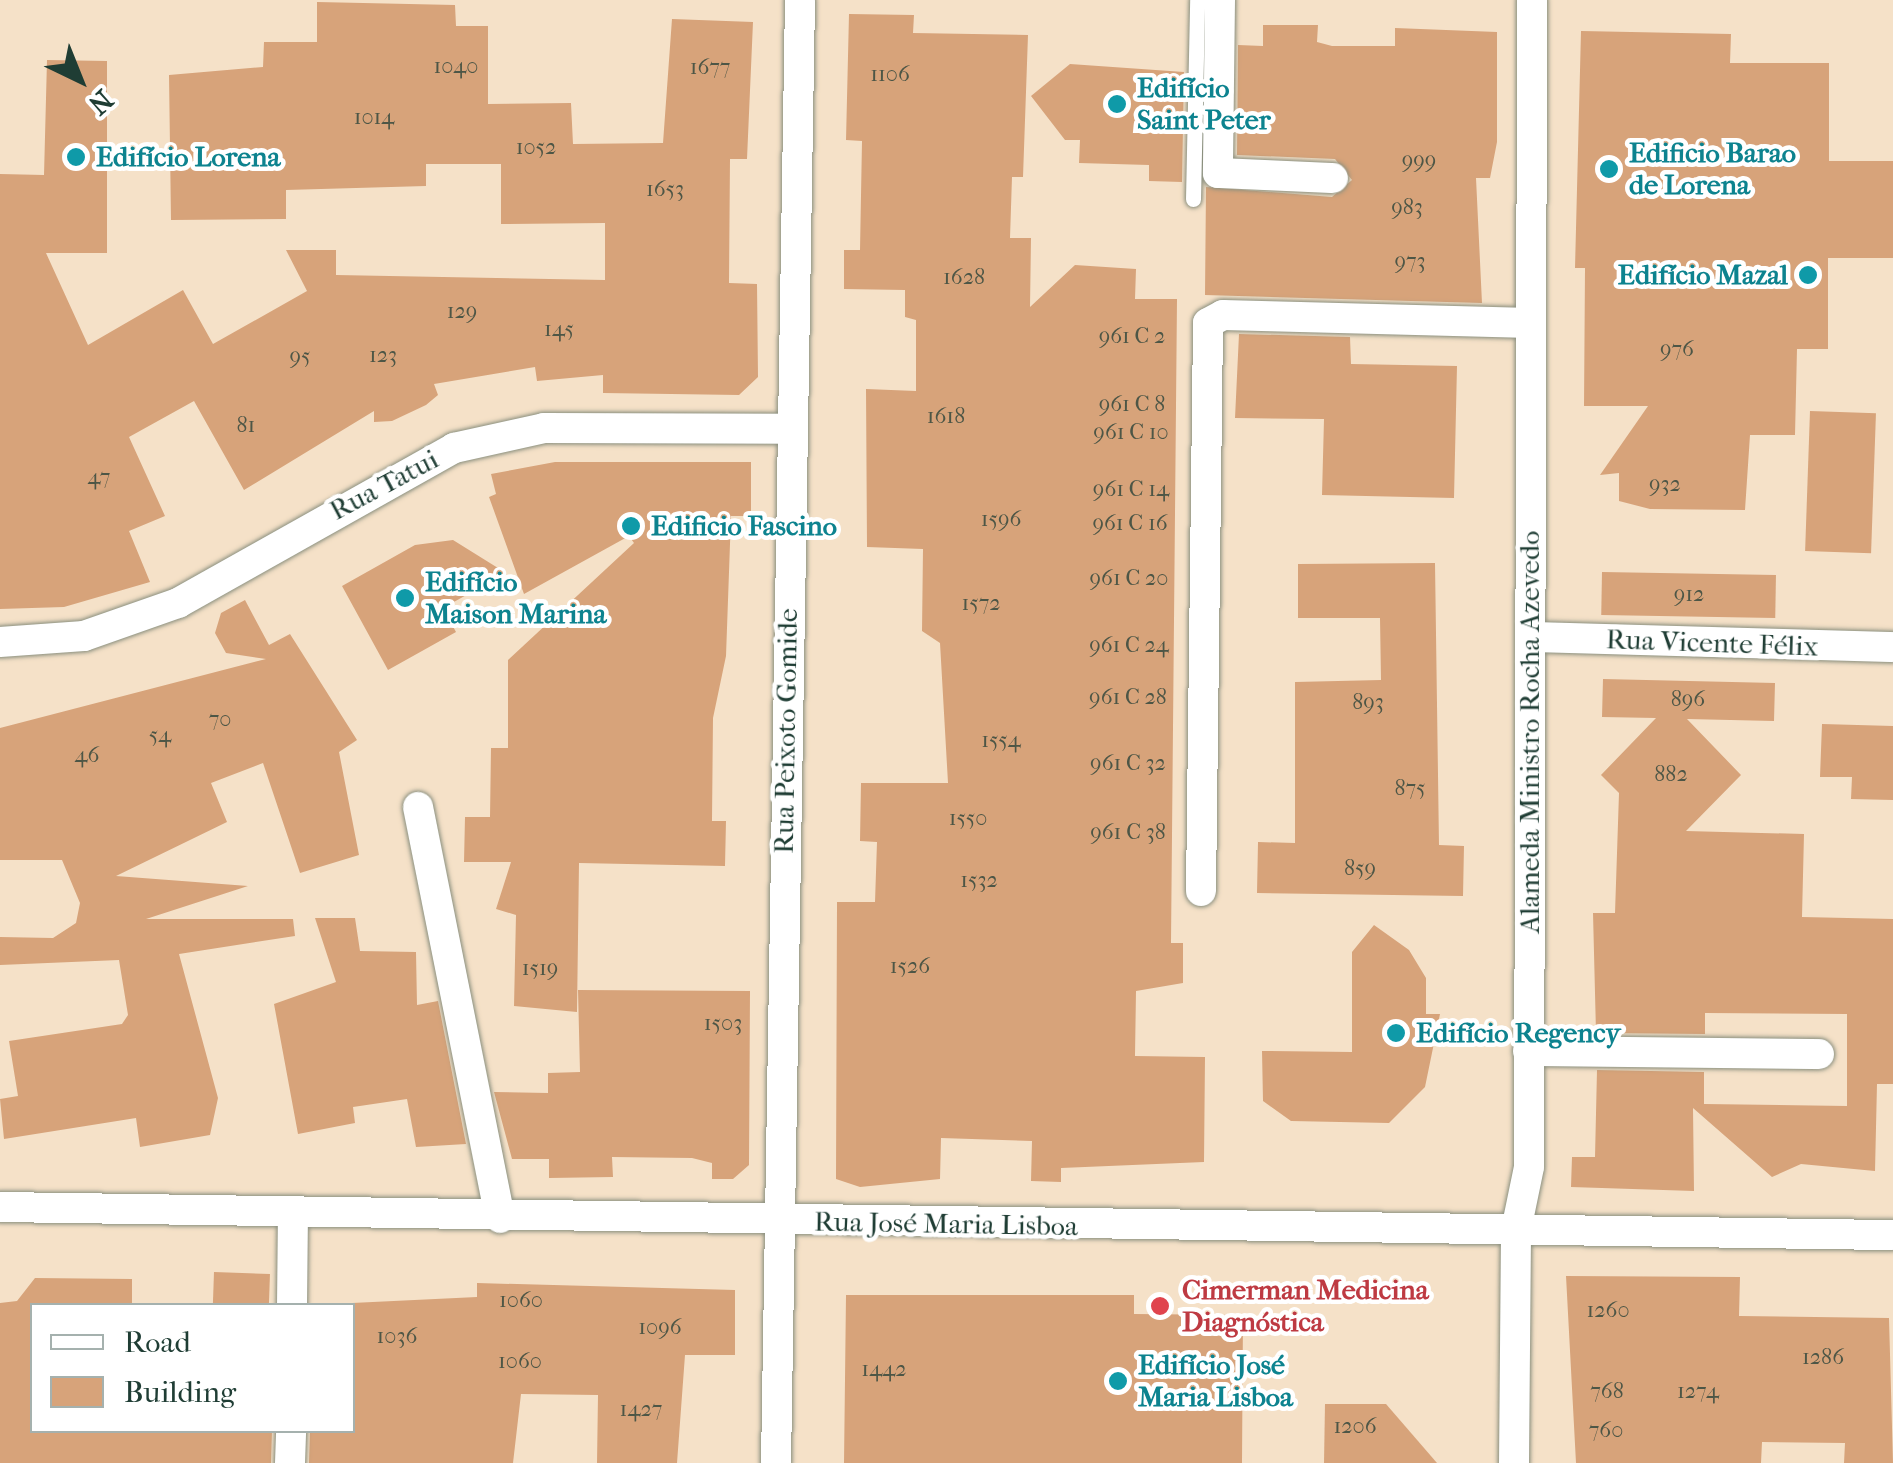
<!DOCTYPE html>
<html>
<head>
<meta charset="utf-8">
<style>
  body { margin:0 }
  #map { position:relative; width:1893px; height:1463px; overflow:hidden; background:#f5e1c8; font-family:"IM FELL French Canon",serif }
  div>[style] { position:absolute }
  .building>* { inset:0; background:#d7a37a; transform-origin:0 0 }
  .roads { filter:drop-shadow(0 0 2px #8a8f7e) drop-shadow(0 0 2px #8a8f7e) }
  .lane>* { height:15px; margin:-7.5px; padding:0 7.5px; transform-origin:7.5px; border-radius:7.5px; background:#fff }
  .street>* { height:30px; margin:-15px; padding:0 15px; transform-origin:15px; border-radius:15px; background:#fff }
  .dots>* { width:28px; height:28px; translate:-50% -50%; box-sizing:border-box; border:5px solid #fff; border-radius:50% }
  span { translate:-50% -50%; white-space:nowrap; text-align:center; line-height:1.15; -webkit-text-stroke:9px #fff; paint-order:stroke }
  .number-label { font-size:22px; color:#4d5646 }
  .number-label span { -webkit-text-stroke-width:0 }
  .culture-label { font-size:28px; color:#0d838f; font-weight:700 }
  .left { translate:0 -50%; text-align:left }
  .right { translate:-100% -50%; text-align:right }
  .street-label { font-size:28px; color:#1f3d34 }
  .health-label { font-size:28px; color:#be3a42; font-weight:700 }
  .legend { position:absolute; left:30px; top:1303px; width:325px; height:130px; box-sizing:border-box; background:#fff; border:2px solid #a5b1ae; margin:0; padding:12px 18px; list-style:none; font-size:30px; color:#1f3d34 }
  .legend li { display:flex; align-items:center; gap:20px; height:50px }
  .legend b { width:50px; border:2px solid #a5b1ae }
  .north { position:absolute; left:30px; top:30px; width:100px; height:100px; -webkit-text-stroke:8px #fff; paint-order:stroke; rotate:137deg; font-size:28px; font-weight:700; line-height:40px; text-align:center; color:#1f3d34 }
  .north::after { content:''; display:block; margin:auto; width:35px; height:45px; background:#1f3d34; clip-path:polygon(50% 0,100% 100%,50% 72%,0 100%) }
</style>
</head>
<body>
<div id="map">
  <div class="building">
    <i style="clip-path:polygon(317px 2px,455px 5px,456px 26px,488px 26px,488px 104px,571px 103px,573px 144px,663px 143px,672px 19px,753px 22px,747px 159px,730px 159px,729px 283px,757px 284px,758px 377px,739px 395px,603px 393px,603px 375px,537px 381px,535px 367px,434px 384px,438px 395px,426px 405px,392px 421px,374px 422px,374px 411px,244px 490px,194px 401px,129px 437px,165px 516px,129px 531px,150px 582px,64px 607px,0 609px,0 174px,44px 175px,47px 60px,107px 61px,107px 253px,46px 253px,88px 345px,183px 290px,213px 344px,307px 291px,286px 250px,336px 250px,336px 275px,605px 280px,605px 223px,501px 224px,501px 164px,426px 164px,426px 186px,286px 190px,286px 219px,171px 220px,169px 75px,263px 67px,264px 42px,317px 42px)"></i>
    <i style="clip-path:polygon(849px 14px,914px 15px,913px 33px,1028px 35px,1023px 177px,1012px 177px,1010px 238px,1031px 238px,1030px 307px,1075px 265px,1136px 269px,1135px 299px,1177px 299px,1171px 943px,1183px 943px,1183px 983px,1136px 991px,1135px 1056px,1205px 1057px,1204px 1162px,1061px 1168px,1061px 1182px,1031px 1181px,1032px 1141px,941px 1138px,940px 1179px,860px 1187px,836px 1179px,837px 902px,875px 902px,877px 842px,860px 841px,861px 783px,948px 783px,940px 643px,922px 631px,923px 549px,867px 547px,866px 389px,916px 391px,916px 320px,905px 317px,905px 290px,844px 289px,844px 250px,860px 250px,862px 141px,846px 140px)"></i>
    <i style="clip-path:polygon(1263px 25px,1318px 25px,1317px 42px,1332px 46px,1395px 46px,1395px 28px,1497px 32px,1497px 142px,1490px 178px,1476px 178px,1482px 303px,1205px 295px,1206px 187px,1332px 197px,1352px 180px,1335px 159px,1237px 155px,1238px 45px,1263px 46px)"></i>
    <i style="clip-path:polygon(1581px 31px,1731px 34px,1730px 63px,1829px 63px,1829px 161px,1893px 161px,1893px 258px,1828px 258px,1828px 349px,1797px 349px,1795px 435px,1750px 435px,1745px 510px,1650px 509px,1619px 501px,1619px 473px,1600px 475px,1648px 406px,1584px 406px,1585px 268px,1575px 268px)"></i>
    <i style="clip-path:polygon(1070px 64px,1184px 72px,1182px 182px,1149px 181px,1149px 165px,1079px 163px,1080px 140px,1065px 140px,1031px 96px)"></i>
    <i style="clip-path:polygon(1239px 334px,1350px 337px,1351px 364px,1457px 366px,1454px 498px,1322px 495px,1324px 419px,1235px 418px)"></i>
    <i style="left:1810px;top:411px;width:66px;height:140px;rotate:2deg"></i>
    <i style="clip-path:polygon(555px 462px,751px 462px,751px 516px,731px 516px,726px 656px,713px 718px,712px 821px,726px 821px,725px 866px,579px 863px,577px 1012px,514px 1006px,516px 915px,496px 909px,511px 862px,464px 862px,465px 817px,490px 817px,491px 748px,508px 748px,508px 660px,634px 543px,629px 536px,524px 594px,489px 497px,496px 494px,491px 474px)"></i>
    <i style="clip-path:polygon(453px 540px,506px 573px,443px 608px,456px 632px,388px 670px,342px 586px,415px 545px)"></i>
    <i style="clip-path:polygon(1435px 563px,1439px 845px,1464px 846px,1463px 896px,1257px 893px,1258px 842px,1295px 843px,1295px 682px,1381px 680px,1380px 618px,1298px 618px,1298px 564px)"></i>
    <i style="left:1602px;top:572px;width:174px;height:43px;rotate:1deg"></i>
    <i style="clip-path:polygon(245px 600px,269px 645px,290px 634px,357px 740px,339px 752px,359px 855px,300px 873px,263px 763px,211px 783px,227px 822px,116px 876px,248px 886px,146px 919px,293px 919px,295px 936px,179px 954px,218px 1098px,210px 1135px,140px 1147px,136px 1118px,4px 1139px,0 1099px,18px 1096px,9px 1041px,122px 1024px,128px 1015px,119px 960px,0 965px,0 937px,53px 938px,76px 923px,80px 903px,62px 860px,0 860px,0 728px,266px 659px,226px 653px,215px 633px,221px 613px)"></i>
    <i style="clip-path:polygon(1603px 679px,1775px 683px,1774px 721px,1687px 719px,1741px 775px,1686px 831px,1804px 834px,1802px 917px,1893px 919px,1893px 1084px,1877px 1084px,1875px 1171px,1801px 1164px,1772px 1177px,1693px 1108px,1694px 1191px,1571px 1187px,1572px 1157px,1595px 1157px,1597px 1070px,1704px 1072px,1704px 1104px,1847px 1106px,1847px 1014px,1705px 1013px,1705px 1034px,1596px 1033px,1593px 913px,1615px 913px,1619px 793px,1601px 775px,1656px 718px,1602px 717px)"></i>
    <i style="clip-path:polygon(1822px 724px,1893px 726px,1893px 800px,1851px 799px,1852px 777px,1820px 777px)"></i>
    <i style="clip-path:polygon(315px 918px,355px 918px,360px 951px,416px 952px,417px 1005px,438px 1001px,466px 1144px,416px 1147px,407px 1099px,353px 1107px,355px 1123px,298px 1134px,274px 1004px,336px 982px)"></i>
    <i style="clip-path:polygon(1374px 925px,1409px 950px,1426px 978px,1426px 1014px,1440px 1014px,1425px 1087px,1389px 1123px,1291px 1121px,1263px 1101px,1262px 1051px,1352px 1052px,1352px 952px)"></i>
    <i style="clip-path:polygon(578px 990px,750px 991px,749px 1165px,733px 1179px,712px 1179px,712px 1163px,692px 1158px,612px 1157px,613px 1177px,549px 1178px,549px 1159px,512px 1159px,494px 1092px,548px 1093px,548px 1073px,580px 1072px)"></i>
    <i style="left:214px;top:1272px;width:56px;height:34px;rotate:2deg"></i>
    <i style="clip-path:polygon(1566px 1276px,1740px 1277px,1739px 1316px,1889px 1318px,1893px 1463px,1844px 1463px,1845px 1443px,1762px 1442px,1761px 1463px,1576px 1463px)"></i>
    <i style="clip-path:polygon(35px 1278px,132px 1279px,132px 1306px,32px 1306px,32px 1430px,272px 1430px,271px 1463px,0 1463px,0 1303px,17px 1301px)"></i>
    <i style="clip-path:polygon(477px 1283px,735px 1290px,735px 1355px,685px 1355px,677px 1463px,597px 1463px,598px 1395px,521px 1394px,513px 1463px,309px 1463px,310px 1430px,353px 1430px,352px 1303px,477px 1297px)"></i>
    <i style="clip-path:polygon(846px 1295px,1134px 1295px,1134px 1314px,1243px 1315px,1242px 1463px,844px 1463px)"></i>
    <i style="clip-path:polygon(1325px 1404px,1386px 1404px,1437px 1463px,1324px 1463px)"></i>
  </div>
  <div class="roads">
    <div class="lane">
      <i style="left:1193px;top:199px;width:199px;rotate:-88.8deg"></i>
    </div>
    <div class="street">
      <i style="left:1220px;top:0;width:173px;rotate:90.7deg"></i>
      <i style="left:1218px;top:173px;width:115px;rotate:2.5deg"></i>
      <i style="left:1531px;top:637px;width:362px;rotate:1.6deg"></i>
      <i style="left:0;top:642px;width:84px;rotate:-4.1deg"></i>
      <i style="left:84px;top:636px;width:100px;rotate:-19.3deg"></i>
      <i style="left:178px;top:603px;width:317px;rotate:-29.3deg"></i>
      <i style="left:454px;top:448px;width:92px;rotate:-12.5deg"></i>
      <i style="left:544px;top:428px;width:249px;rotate:0.2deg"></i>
      <i style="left:418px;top:807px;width:419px;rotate:78.7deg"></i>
      <i style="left:1201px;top:891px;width:568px;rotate:-89.29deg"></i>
      <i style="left:1208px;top:323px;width:17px;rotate:-28deg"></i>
      <i style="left:1223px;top:315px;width:308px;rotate:1.5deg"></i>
      <i style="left:1528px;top:1051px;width:291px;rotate:0.6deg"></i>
      <i style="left:0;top:1207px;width:1893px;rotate:0.85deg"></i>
      <i style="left:292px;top:1306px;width:92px;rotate:-89.4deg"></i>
      <i style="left:290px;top:1463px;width:33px;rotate:-88deg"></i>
      <i style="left:776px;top:1463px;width:1463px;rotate:-89.06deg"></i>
      <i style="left:1514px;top:1463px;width:233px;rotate:-89.5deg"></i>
      <i style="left:1516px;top:1230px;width:64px;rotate:-78.3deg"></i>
      <i style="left:1529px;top:1167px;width:1167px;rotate:-89.85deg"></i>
    </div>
  </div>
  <div class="dots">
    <i style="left:1117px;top:104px;background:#0f9aa8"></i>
    <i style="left:76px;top:157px;background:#0f9aa8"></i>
    <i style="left:1609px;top:169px;background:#0f9aa8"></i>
    <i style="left:1808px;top:275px;background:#0f9aa8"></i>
    <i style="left:631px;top:526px;background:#0f9aa8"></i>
    <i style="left:405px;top:598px;background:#0f9aa8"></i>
    <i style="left:1396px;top:1033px;background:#0f9aa8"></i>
    <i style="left:1160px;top:1306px;background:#e0444e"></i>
    <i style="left:1118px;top:1381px;background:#0f9aa8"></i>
  </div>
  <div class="number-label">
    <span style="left:456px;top:67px">1040</span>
    <span style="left:710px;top:68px">1677</span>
    <span style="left:890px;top:75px">1106</span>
    <span style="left:374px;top:118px">1014</span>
    <span style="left:536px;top:148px">1052</span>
    <span style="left:1419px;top:161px">999</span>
    <span style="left:665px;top:190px">1653</span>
    <span style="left:1407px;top:208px">983</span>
    <span style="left:1410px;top:262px">973</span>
    <span style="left:964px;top:278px">1628</span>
    <span style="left:462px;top:312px">129</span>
    <span style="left:559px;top:330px">145</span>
    <span style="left:1132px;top:337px">961 C 2</span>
    <span style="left:1677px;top:350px">976</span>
    <span style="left:383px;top:356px">123</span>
    <span style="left:300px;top:357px">95</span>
    <span style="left:1132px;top:405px">961 C 8</span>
    <span style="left:946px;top:417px">1618</span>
    <span style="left:246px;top:426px">81</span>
    <span style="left:1131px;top:433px">961 C 10</span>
    <span style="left:99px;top:478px">47</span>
    <span style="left:1665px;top:485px">932</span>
    <span style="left:1131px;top:490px">961 C 14</span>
    <span style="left:1001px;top:520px">1596</span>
    <span style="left:1130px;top:524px">961 C 16</span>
    <span style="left:1129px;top:579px">961 C 20</span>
    <span style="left:1689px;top:595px">912</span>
    <span style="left:981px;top:604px">1572</span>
    <span style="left:1129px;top:646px">961 C 24</span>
    <span style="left:1128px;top:698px">961 C 28</span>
    <span style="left:1688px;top:700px">896</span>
    <span style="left:1368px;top:703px">893</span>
    <span style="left:220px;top:720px">70</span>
    <span style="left:160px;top:736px">54</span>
    <span style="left:1001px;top:741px">1554</span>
    <span style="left:87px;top:756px">46</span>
    <span style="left:1128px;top:764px">961 C 32</span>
    <span style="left:1671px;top:775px">882</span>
    <span style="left:1410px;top:789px">875</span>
    <span style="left:968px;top:819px">1550</span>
    <span style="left:1128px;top:833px">961 C 38</span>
    <span style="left:1360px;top:869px">859</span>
    <span style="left:979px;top:881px">1532</span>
    <span style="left:910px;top:967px">1526</span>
    <span style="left:540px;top:969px">1519</span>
    <span style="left:723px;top:1024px">1503</span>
    <span style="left:521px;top:1301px">1060</span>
    <span style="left:1608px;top:1311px">1260</span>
    <span style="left:660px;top:1328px">1096</span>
    <span style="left:397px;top:1337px">1036</span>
    <span style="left:1823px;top:1358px">1286</span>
    <span style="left:520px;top:1362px">1060</span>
    <span style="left:884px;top:1370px">1442</span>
    <span style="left:1607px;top:1392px">768</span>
    <span style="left:1698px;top:1392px">1274</span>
    <span style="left:641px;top:1410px">1427</span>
    <span style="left:1355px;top:1427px">1206</span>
    <span style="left:1606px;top:1431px">760</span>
  </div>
  <div class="culture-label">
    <span class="left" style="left:1137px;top:104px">Edifício<br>Saint Peter</span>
    <span class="left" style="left:1629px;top:169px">Edificio Barao<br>de Lorena</span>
    <span class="left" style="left:96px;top:157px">Edifício Lorena</span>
    <span class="right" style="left:1788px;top:275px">Edifício Mazal</span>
    <span class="left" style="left:651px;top:526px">Edificio Fascino</span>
    <span class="left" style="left:425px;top:598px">Edifício<br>Maison Marina</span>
    <span class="left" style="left:1416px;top:1033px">Edifício Regency</span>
    <span class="left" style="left:1138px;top:1381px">Edifício José<br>Maria Lisboa</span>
  </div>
  <div class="street-label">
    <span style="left:384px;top:485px;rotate:-28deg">Rua Tatui</span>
    <span style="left:1712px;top:643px;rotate:2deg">Rua Vicente Félix</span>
    <span style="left:786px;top:731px;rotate:-89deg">Rua Peixoto Gomide</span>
    <span style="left:1530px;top:732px;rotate:-90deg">Alameda Ministro Rocha Azevedo</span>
    <span style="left:946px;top:1224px;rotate:1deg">Rua José Maria Lisboa</span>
  </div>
  <div class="health-label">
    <span class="left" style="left:1182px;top:1306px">Cimerman Medicina<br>Diagnóstica</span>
  </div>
  <ul class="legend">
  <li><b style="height:12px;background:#fff"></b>Road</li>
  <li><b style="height:28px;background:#d7a37a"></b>Building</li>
  </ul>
  <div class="north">N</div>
</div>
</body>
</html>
